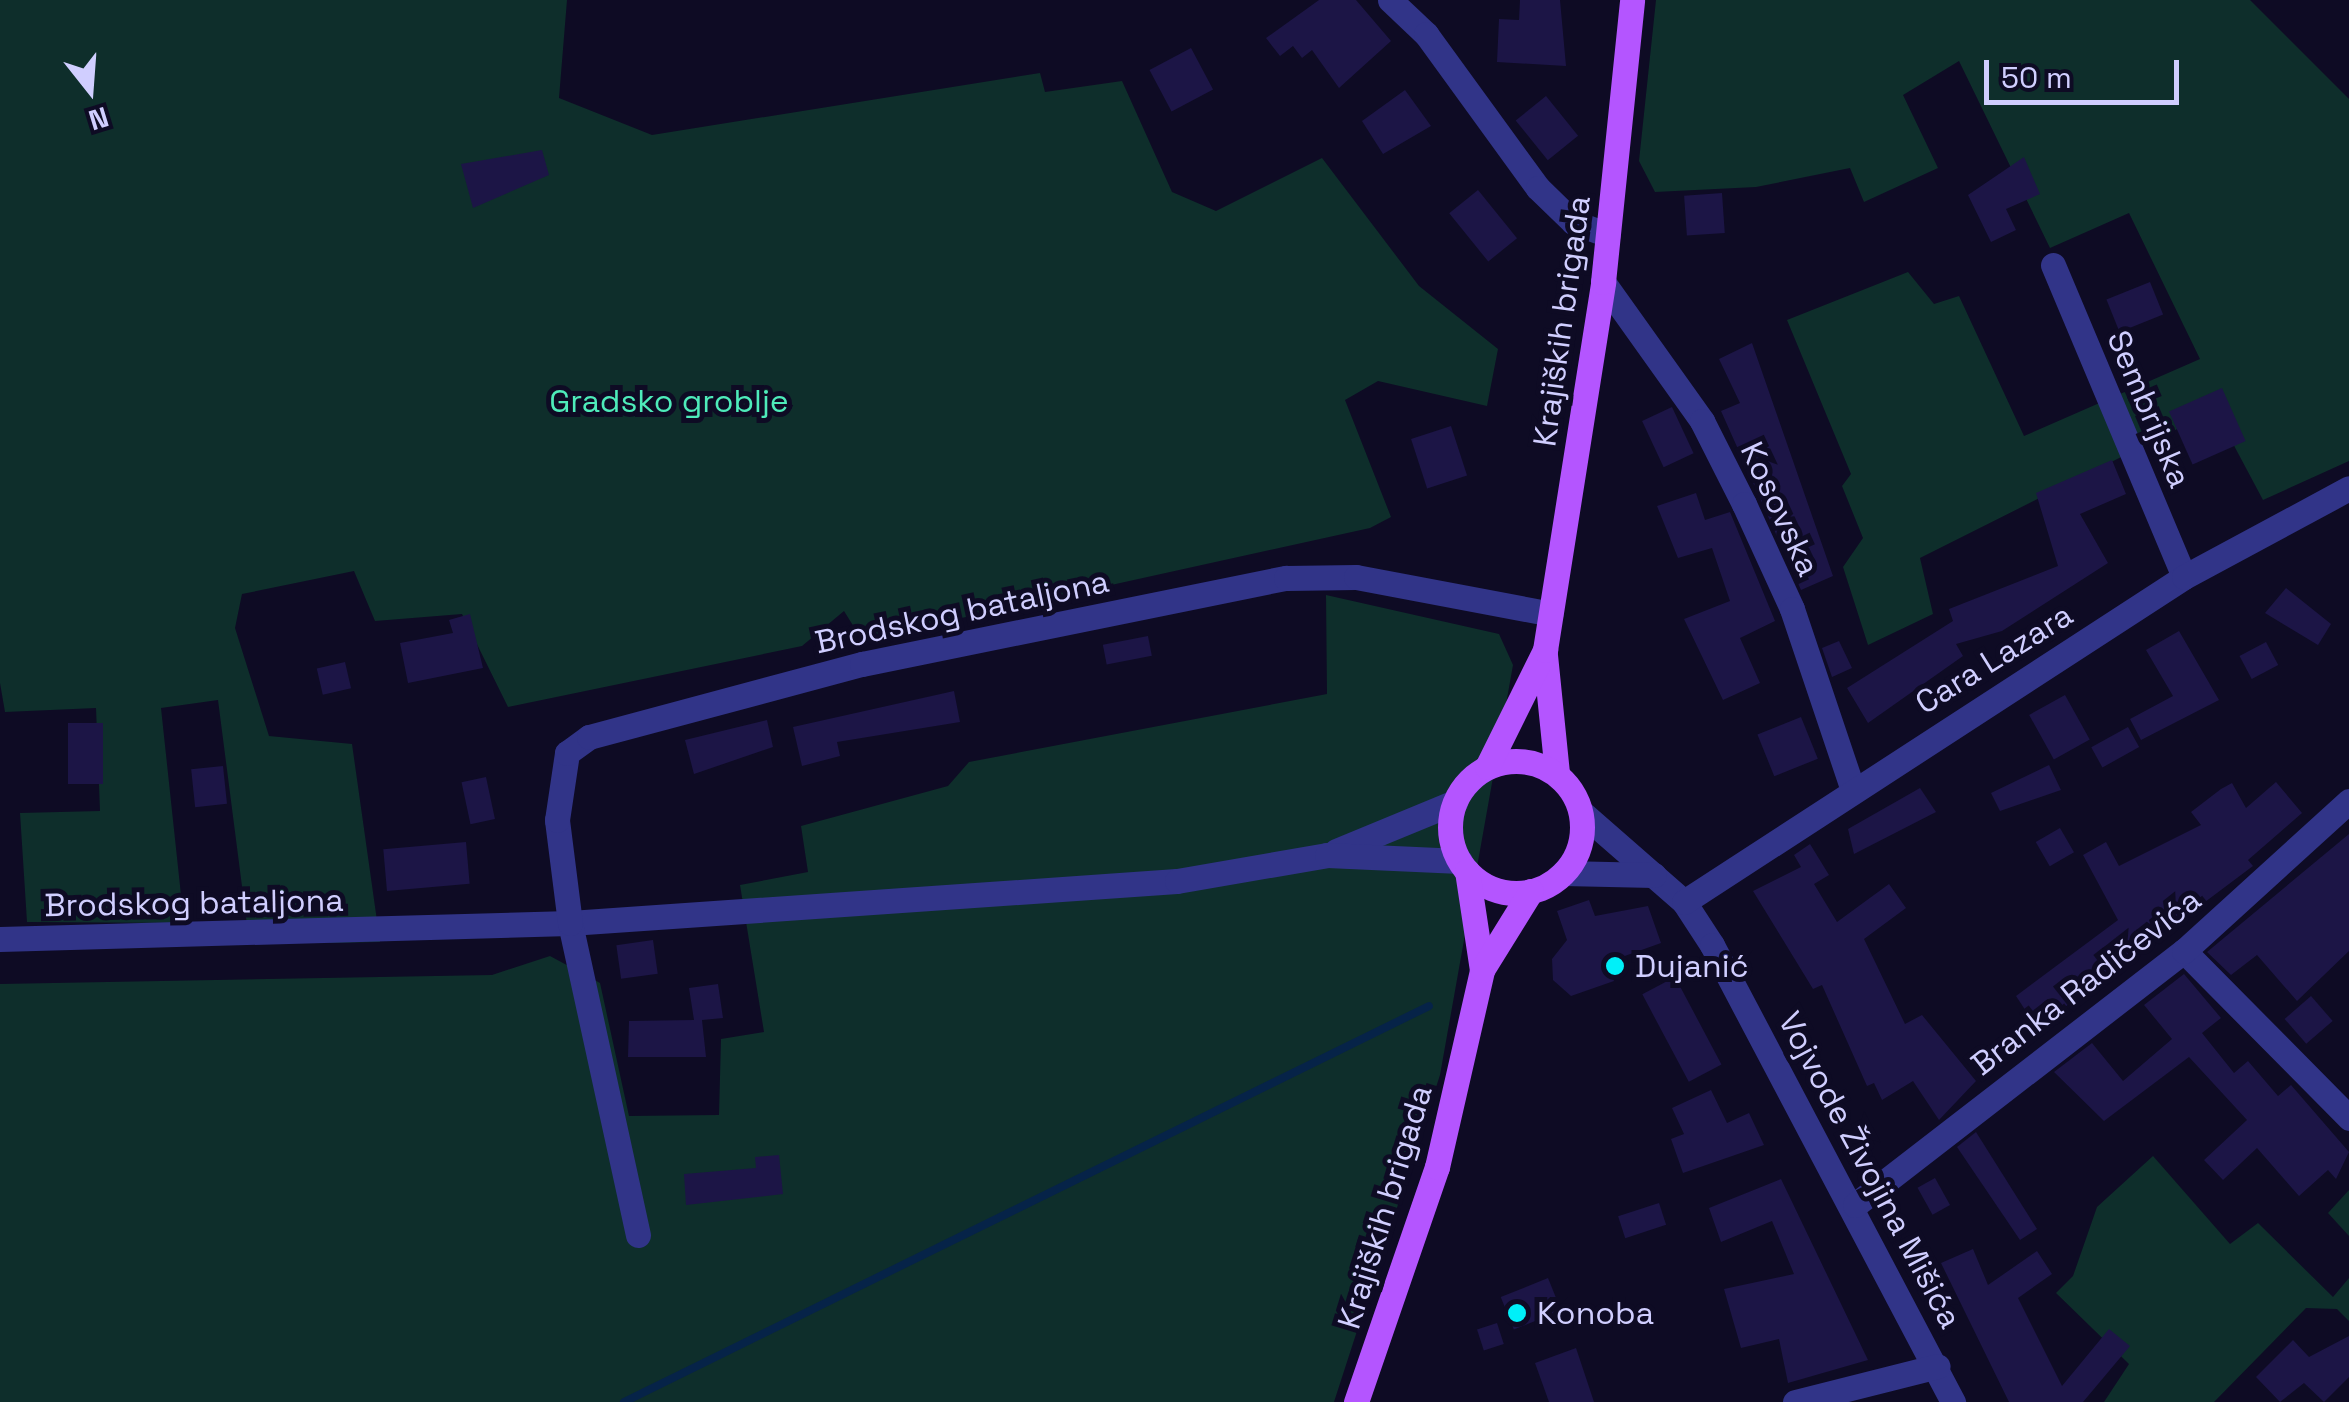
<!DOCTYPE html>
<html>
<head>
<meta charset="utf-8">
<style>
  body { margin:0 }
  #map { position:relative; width:2349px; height:1402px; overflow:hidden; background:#0e0b24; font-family:"Space Grotesk",sans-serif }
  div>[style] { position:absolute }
  .green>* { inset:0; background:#0e2e2b }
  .stream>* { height:8px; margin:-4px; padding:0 4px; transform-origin:4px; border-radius:4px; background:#062348 }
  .building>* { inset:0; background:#1c1546; transform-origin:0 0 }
  .minor>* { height:25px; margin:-12.5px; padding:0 12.5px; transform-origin:12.5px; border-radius:12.5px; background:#313488 }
  .major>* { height:25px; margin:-12.5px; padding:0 12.5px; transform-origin:12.5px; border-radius:12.5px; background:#b455ff }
  .major>.ring { margin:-12.5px; padding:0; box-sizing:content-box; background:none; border:25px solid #b455ff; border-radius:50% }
  .dots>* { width:28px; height:28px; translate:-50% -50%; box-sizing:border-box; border:5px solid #0e0b24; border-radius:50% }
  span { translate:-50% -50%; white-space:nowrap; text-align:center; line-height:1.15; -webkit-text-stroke:10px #0e0b24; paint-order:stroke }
  .street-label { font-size:32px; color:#d0ceff }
  .park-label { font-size:32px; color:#4eebba }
  .poi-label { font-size:32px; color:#d0ceff }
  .left { translate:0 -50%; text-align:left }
  .north { position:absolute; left:40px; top:40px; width:100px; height:100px; -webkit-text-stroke:8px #0e0b24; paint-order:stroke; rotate:163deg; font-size:28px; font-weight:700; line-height:40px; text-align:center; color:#d0ceff }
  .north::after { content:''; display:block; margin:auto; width:35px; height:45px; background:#d0ceff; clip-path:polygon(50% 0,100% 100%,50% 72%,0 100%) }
  .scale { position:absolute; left:1984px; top:60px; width:195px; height:45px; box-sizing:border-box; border:5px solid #d0ceff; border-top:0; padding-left:12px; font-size:30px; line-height:35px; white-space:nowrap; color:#d0ceff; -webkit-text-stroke:8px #0e0b24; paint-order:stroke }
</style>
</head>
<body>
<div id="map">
  <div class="green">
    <i style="clip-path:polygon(0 0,567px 0,559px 98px,652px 135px,1040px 73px,1045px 92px,1122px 81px,1172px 192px,1216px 211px,1322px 158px,1419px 286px,1498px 349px,1487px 406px,1378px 381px,1345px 400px,1391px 517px,1370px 528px,862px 640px,844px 611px,802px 646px,508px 707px,462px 614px,375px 621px,354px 571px,242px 594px,235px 628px,269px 736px,352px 744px,380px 942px,330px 943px,323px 930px,247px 925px,218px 700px,161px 708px,184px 923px,27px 922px,20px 813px,100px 811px,96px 708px,5px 712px,0 683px)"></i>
    <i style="clip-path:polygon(1656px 0,2250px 0,2349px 99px,2349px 461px,2263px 500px,2215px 410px,1920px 558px,1933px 614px,1868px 645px,1843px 567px,1863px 538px,1842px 486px,1851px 474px,1787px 320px,1908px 272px,1934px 304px,1959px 296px,2024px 436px,2200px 359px,2129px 213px,2050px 248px,1959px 61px,1903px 95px,1938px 168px,1864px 202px,1850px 168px,1756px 187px,1655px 192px,1639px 161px)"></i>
    <i style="clip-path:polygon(1326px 595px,1499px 634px,1513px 665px,1440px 1075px,1334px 1402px,0 1402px,0 984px,492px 975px,550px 956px,600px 983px,629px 1116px,719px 1115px,721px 1039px,764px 1032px,740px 885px,808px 872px,801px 826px,948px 786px,969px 762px,1327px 694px)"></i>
    <i style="clip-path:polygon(2153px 1156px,2230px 1244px,2258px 1223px,2333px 1297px,2349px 1278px,2349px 1321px,2337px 1309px,2306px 1308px,2214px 1402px,2104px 1402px,2129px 1364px,2056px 1293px,2073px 1276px,2097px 1207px)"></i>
    <i style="clip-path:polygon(2349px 1190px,2349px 1236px,2328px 1213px)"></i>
  </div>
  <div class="stream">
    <i style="left:624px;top:1402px;width:897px;rotate:-26.19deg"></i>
  </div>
  <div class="building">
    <i style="clip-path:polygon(1319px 0,1356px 0,1391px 41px,1339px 88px,1312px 50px,1302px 58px,1293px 46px,1280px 56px,1266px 38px)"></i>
    <i style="clip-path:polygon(1520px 0,1560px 0,1566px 66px,1497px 62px,1499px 19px,1519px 20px)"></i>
    <i style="left:1191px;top:48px;width:47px;height:47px;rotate:62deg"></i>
    <i style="clip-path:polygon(1405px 90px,1431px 126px,1383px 154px,1362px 121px)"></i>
    <i style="left:1546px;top:96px;width:51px;height:39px;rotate:51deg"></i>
    <i style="clip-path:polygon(542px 150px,549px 175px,473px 208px,461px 164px)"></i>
    <i style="clip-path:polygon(2024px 157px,2040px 194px,2006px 209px,2016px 230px,1991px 242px,1968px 195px)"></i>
    <i style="left:1478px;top:190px;width:62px;height:37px;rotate:51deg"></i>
    <i style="left:1722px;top:193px;width:40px;height:38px;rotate:86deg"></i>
    <i style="left:2150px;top:282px;width:35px;height:47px;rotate:68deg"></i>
    <i style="clip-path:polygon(1752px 343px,1833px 576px,1801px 590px,1721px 411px,1740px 403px,1719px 359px)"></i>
    <i style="left:2222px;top:388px;width:58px;height:58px;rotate:66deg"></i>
    <i style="left:1672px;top:407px;width:51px;height:33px;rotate:65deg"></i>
    <i style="left:1451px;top:426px;width:52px;height:42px;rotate:72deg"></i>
    <i style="clip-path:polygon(2112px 460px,2126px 494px,2080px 514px,2108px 563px,2002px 631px,1956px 644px,1963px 656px,1868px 723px,1847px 688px,1953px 621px,1949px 609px,2058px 566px,2036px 493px)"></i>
    <i style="clip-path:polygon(1696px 493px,1705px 520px,1730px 512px,1775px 621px,1740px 638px,1760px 683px,1723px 700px,1684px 619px,1730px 601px,1712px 548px,1678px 558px,1657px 506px)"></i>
    <i style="clip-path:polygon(2286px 588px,2331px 624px,2318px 645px,2265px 613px)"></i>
    <i style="clip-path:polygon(470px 614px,483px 668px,408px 683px,400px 643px,453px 633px,449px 620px)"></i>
    <i style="clip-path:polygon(2179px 631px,2219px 700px,2141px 740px,2130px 719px,2173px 696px,2146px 650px)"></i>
    <i style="left:1148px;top:636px;width:20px;height:46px;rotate:79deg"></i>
    <i style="clip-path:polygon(1839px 641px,1852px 668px,1832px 677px,1822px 648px)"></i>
    <i style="left:2266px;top:642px;width:26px;height:30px;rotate:62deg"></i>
    <i style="left:345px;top:662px;width:27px;height:29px;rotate:77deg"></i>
    <i style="clip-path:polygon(954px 691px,960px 722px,837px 742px,840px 756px,802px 766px,793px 727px)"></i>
    <i style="left:2065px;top:695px;width:51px;height:41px;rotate:61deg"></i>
    <i style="left:1801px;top:717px;width:45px;height:47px;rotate:68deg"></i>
    <i style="clip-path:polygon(767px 720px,773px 747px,694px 774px,685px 740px)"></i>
    <i style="left:68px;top:723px;width:35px;height:61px"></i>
    <i style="left:2128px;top:727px;width:23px;height:42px;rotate:61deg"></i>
    <i style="clip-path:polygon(2049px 765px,2061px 790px,2000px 811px,1991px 793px)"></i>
    <i style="left:223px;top:766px;width:38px;height:32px;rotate:84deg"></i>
    <i style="left:486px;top:777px;width:43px;height:25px;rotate:78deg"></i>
    <i style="clip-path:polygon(2276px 782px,2302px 813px,2248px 860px,2253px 866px,2037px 1028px,2016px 996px,2118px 920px,2083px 855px,2106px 842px,2119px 866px,2201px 825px,2191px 812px,2221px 789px,2232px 783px,2246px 808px)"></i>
    <i style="clip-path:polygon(1920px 788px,1936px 812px,1854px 854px,1848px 829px)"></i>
    <i style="left:2060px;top:828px;width:28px;height:28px;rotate:60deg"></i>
    <i style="clip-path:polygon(2349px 834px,2349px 951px,2297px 1001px,2257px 955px,2231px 975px,2207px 952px)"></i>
    <i style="left:466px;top:842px;width:42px;height:83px;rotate:85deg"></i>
    <i style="clip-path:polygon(1810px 844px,1829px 875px,1814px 884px,1837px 922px,1889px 884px,1906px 908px,1864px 939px,1905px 1024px,1922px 1015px,1976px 1081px,1939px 1120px,1913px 1081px,1882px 1100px,1874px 1083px,1867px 1086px,1822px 985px,1813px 989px,1753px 891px,1801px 867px,1794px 855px)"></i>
    <i style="clip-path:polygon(1589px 900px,1595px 916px,1648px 906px,1661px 943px,1608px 962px,1614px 981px,1571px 996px,1553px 980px,1552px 959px,1567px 940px,1557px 911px)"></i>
    <i style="left:653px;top:940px;width:34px;height:37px;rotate:82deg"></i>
    <i style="clip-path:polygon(2184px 974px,2221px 1018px,2202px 1033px,2234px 1073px,2248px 1061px,2278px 1096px,2291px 1085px,2349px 1152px,2336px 1179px,2328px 1170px,2299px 1196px,2257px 1148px,2223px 1180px,2204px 1160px,2247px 1120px,2189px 1057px,2104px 1121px,2054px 1072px,2092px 1043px,2123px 1081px,2172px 1039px,2144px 1005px)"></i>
    <i style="left:1675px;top:977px;width:99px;height:37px;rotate:62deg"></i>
    <i style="clip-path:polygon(718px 984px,723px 1018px,702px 1020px,706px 1057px,628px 1057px,629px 1021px,694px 1020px,689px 988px)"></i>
    <i style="left:2311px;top:996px;width:33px;height:35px;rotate:49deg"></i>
    <i style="clip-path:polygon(1711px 1090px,1727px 1123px,1749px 1113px,1764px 1145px,1683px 1173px,1671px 1139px,1684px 1134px,1672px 1108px)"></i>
    <i style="clip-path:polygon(1976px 1132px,2037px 1229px,2020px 1240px,1957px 1147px)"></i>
    <i style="clip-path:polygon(779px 1155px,783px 1194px,686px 1205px,684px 1174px,756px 1168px,755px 1157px)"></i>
    <i style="left:1935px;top:1178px;width:31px;height:20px;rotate:61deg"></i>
    <i style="clip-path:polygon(1781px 1179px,1868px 1360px,1788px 1383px,1779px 1339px,1741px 1348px,1724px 1289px,1794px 1274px,1772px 1221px,1721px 1242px,1709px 1208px)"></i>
    <i style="left:1659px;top:1203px;width:23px;height:43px;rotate:72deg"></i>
    <i style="clip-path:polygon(1973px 1249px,1988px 1285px,2037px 1251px,2052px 1274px,2018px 1298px,2062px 1386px,2109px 1329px,2130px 1346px,2083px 1402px,2009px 1402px,1941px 1263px)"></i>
    <i style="left:1548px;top:1278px;width:35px;height:51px;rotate:68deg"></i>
    <i style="left:1497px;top:1323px;width:22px;height:21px;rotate:72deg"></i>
    <i style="clip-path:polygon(2349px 1336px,2349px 1377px,2324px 1402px,2304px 1383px,2280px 1402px,2256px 1377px,2293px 1340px,2309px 1357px)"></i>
    <i style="clip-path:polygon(1576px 1348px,1594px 1402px,1549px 1402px,1535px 1363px)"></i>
  </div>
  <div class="minor">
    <i style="left:1390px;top:0;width:50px;rotate:43.4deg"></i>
    <i style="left:1426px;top:34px;width:190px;rotate:54deg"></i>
    <i style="left:1538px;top:188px;width:49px;rotate:44.2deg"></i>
    <i style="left:1573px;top:222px;width:37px;rotate:20deg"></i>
    <i style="left:2053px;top:265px;width:338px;rotate:67.2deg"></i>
    <i style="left:1603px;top:282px;width:171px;rotate:54.5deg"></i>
    <i style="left:1702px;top:421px;width:93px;rotate:63.2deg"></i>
    <i style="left:1744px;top:504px;width:115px;rotate:65.4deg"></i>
    <i style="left:1792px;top:609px;width:188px;rotate:71.4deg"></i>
    <i style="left:1581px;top:812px;width:137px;rotate:41.1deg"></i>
    <i style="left:1684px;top:902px;width:51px;rotate:56.9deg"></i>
    <i style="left:1712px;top:945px;width:517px;rotate:62.19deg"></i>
    <i style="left:1336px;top:851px;width:129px;rotate:-22.4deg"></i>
    <i style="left:1563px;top:873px;width:91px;rotate:1.3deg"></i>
    <i style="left:1684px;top:902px;width:596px;rotate:-33.02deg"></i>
    <i style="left:2184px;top:577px;width:187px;rotate:-28.3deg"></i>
    <i style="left:0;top:939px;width:570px;rotate:-1.61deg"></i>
    <i style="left:570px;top:923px;width:608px;rotate:-3.96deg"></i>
    <i style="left:1177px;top:881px;width:152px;rotate:-9.8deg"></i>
    <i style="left:1327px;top:855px;width:133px;rotate:2.6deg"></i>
    <i style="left:2184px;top:951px;width:235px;rotate:45.3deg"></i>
    <i style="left:1855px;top:1205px;width:416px;rotate:-37.7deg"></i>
    <i style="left:2184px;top:951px;width:223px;rotate:-42.3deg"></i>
    <i style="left:638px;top:1235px;width:319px;rotate:-102.3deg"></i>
    <i style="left:570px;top:923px;width:104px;rotate:-97.2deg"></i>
    <i style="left:557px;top:820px;width:68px;rotate:-81.5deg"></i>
    <i style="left:567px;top:753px;width:27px;rotate:-36deg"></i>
    <i style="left:589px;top:737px;width:283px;rotate:-15deg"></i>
    <i style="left:862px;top:664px;width:433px;rotate:-11.5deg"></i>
    <i style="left:1286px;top:578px;width:70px;rotate:-0.8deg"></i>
    <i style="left:1356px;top:577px;width:198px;rotate:10.7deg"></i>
    <i style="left:1795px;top:1402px;width:147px;rotate:-14.1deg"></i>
  </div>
  <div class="major">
    <i style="left:1545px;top:655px;width:120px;rotate:84.2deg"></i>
    <i class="ring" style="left:1450px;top:761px;width:107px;height:107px"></i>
    <i style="left:1487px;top:767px;width:131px;rotate:-63.6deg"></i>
    <i style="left:1545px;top:650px;width:373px;rotate:-81deg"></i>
    <i style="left:1603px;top:282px;width:283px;rotate:-84.1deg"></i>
    <i style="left:1467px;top:871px;width:100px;rotate:81.4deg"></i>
    <i style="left:1356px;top:1402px;width:249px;rotate:-71deg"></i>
    <i style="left:1437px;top:1167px;width:202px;rotate:-77.1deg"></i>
    <i style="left:1482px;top:970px;width:93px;rotate:-58.2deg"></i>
  </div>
  <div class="dots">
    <i style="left:1615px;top:966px;background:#00f0f9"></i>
    <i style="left:1517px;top:1313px;background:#00f0f9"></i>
  </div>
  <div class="street-label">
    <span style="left:1562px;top:321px;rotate:-82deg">Krajiških brigada</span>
    <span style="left:2149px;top:409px;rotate:67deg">Sembrijska</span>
    <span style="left:1780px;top:509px;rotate:65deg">Kosovska</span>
    <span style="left:962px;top:612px;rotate:-12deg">Brodskog bataljona</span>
    <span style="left:1994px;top:659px;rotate:-32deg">Cara Lazara</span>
    <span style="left:194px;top:903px;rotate:-1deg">Brodskog bataljona</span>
    <span style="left:2086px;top:982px;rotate:-38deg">Branka Radičevića</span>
    <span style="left:1870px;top:1170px;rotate:62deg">Vojvode Živojina Mišića</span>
    <span style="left:1385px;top:1207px;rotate:-73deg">Krajiških brigada</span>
  </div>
  <div class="park-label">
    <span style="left:669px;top:401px">Gradsko groblje</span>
  </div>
  <div class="poi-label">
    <span class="left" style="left:1635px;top:966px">Dujanić</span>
    <span class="left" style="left:1537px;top:1313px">Konoba</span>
  </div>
  <div class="north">N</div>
  <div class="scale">50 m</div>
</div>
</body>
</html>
